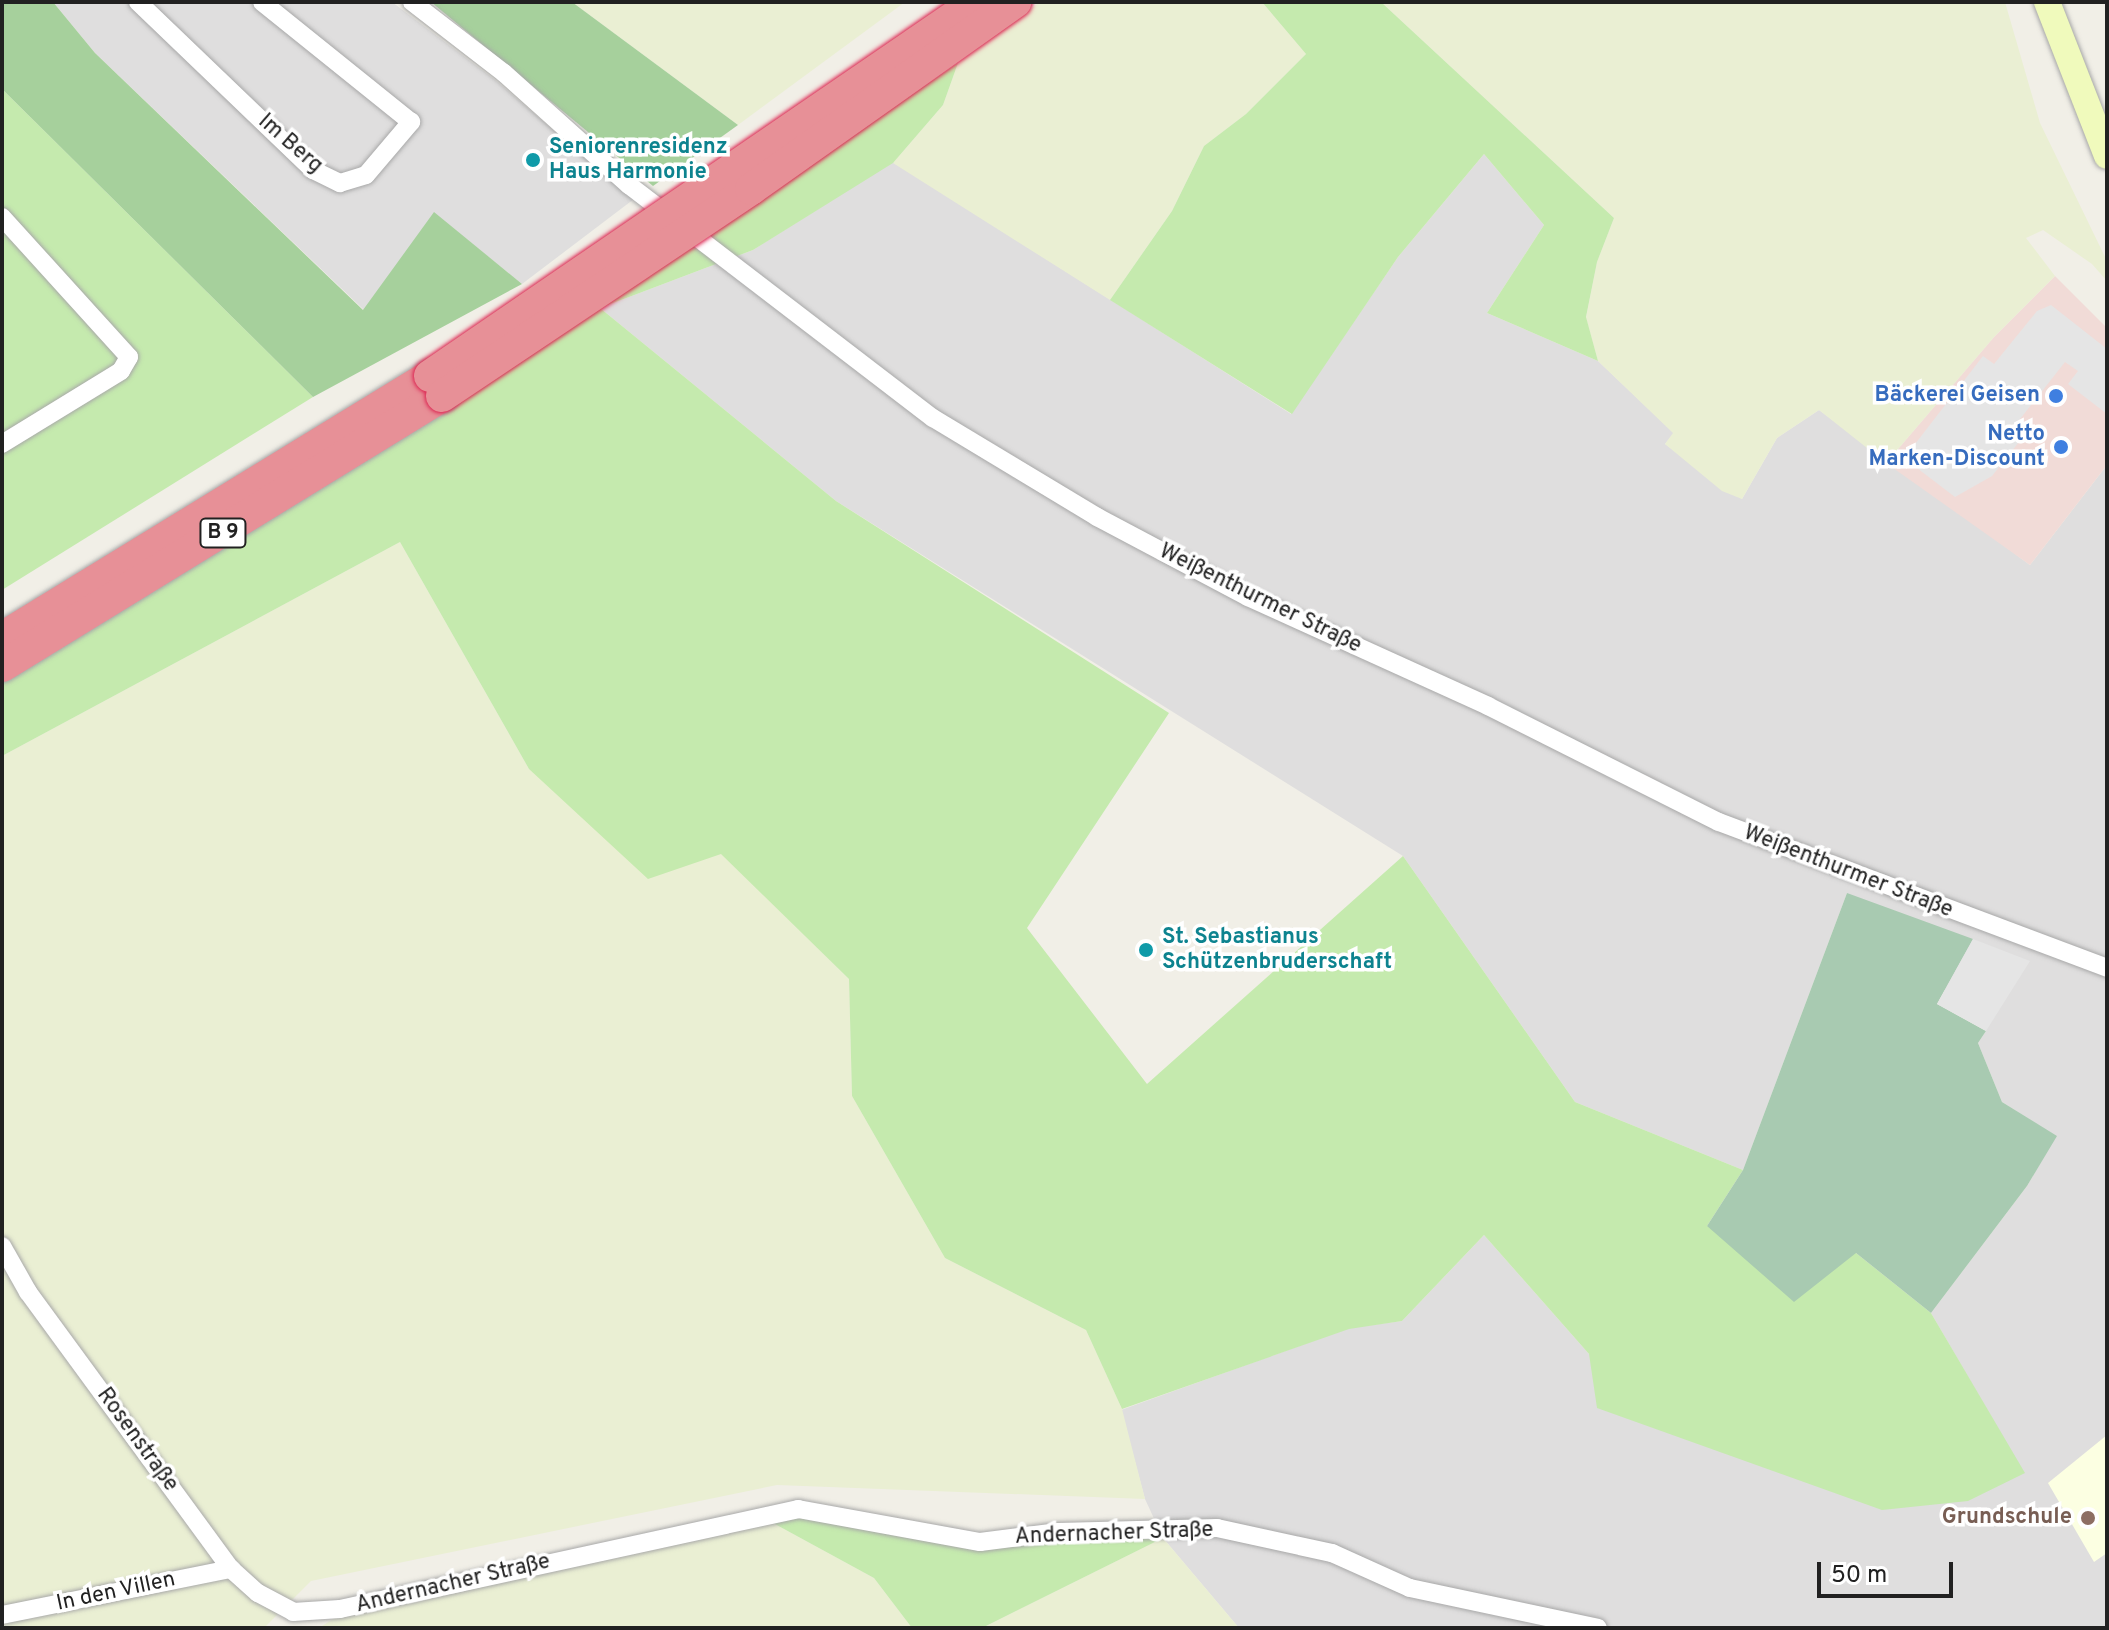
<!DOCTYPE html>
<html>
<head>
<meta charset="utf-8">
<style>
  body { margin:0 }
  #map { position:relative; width:2109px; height:1630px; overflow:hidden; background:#f1efe7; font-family:Overpass,sans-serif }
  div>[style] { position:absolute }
  .residential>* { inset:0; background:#dfdede }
  .commercial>* { inset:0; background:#f1dbd7 }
  .education>* { inset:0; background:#fcffe2 }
  .farmland>* { inset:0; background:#eaefd3 }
  .grass>* { inset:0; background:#c5eaae }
  .forest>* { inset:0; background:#a6d09c }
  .cemetery>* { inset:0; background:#a8cab1 }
  .parking>* { inset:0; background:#e5e5e5 }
  .roads { filter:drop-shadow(0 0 2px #a8a8a8) drop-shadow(0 0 2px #a8a8a8) }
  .street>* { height:18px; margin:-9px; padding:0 9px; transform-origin:9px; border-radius:9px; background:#fff }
  .secondary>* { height:26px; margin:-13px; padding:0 13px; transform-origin:13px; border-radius:13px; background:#f0fabc }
  .highway>* { height:32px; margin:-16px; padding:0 16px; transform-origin:16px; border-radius:16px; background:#e79097 }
  .bridges { filter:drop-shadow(0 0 2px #dc2853) drop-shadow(0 0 2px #dc2853) }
  .highway-bridge>* { height:32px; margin:-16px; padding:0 16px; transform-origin:16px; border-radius:16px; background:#e79097 }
  .dots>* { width:22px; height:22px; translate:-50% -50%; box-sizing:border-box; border:4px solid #fff; border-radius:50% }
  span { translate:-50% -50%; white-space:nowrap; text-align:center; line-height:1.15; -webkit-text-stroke:7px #fff; paint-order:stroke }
  .shield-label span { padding:2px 6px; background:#fff; border:2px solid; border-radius:6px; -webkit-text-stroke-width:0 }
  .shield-label { font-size:20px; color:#212121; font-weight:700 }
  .street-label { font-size:22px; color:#212121 }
  .culture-label { font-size:22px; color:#0d838f; font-weight:700 }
  .left { translate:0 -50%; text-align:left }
  .shop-label { font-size:22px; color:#366cbe; font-weight:700 }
  .right { translate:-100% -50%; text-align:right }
  .education-label { font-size:22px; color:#785e54; font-weight:700 }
  .frame { position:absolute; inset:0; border:4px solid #212121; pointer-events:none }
  .scale { position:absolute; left:1817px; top:1562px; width:136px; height:36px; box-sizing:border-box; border:4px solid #212121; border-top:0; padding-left:10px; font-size:24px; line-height:28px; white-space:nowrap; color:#212121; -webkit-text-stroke:6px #fff; paint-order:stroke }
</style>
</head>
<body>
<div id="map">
  <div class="residential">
    <i style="clip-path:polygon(53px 2px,392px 2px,495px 80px,634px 199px,522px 284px,434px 213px,364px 310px,95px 53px)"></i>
    <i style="clip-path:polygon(1484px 154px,1544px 225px,1487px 313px,1598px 361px,1674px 433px,1665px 444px,1742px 499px,1777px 438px,1819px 410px,2030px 565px,2107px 465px,2107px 1628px,1239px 1628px,1163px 1538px,1145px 1499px,1121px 1410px,1349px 1328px,1402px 1321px,1484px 1235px,1589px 1354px,2024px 1473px,1931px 1313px,2027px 1186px,2056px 1136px,2002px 1102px,1978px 1043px,1986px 1031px,1847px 893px,1743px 1170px,1575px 1102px,1403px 856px,836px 501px,600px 308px,753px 250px,893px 162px,1291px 414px,1398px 257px)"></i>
  </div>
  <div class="commercial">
    <i style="clip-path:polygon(2055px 276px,2107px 328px,2107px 465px,2030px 565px,1886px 463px,1994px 337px)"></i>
  </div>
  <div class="education">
    <i style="clip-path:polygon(2107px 1435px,2107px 1553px,2094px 1562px,2048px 1483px)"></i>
  </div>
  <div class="farmland">
    <i style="clip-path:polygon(572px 2px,905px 2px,738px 125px)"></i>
    <i style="clip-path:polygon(1040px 2px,1262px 2px,1306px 54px,1246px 114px,1204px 146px,1172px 211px,1110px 300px,893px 163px,943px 105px,958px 63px)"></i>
    <i style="clip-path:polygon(1381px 2px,2005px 2px,2040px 123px,2107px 261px,2107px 281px,2092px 264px,2043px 230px,2026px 238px,2055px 276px,1994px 337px,1886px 463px,1819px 410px,1777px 438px,1742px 499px,1722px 491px,1665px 444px,1673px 433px,1598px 361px,1586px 318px,1597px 262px,1614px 218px)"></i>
    <i style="clip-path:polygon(400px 542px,529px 769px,721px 853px,849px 979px,852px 1096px,945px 1258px,1086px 1330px,1122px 1409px,1145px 1499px,777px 1485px,311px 1581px,264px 1628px,2px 1628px,2px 756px)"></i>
    <i style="clip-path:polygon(773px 1523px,874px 1578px,912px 1628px,319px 1628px,336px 1617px)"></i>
    <i style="clip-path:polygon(1163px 1538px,1239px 1628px,982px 1628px)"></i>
  </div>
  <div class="grass">
    <i style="clip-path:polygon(1262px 2px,1381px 2px,1614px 218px,1597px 262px,1586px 317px,1598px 361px,1487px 313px,1544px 225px,1484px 154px,1398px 257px,1292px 414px,1110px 300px,1172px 211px,1204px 146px,1246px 114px,1306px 54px)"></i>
    <i style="clip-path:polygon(958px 63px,943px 105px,893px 163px,753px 250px,600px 308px,836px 501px,1169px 713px,1027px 928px,1147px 1084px,1403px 856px,1575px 1102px,1743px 1170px,1707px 1226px,1856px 1253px,1931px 1313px,2025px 1473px,1968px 1501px,1882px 1510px,1597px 1408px,1589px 1354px,1484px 1235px,1402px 1321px,1349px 1329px,1122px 1409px,1086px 1330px,945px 1258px,852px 1096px,849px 979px,721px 854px,648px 879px,529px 769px,400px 542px,2px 756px,2px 679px,306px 498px,600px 308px)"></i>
    <i style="clip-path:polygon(2px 89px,313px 397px,2px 590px)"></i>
    <i style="clip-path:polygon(803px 1515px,982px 1547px,1163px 1538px,982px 1628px,912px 1628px,874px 1578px,773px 1523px)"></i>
  </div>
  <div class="forest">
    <i style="clip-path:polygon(2px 2px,53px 2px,95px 53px,363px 310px,434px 212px,522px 284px,313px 397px,2px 89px)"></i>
    <i style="clip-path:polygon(431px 2px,572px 2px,738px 125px,653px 186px)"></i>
  </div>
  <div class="cemetery">
    <i style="clip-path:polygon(1847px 893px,1973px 939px,1937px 1004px,1986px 1031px,1978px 1043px,2002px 1102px,2057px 1136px,2027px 1186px,1931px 1313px,1856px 1253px,1794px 1302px,1707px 1226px,1743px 1170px)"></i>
  </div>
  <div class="parking">
    <i style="clip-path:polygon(2051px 305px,2107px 349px,2107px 414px,2068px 384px,2078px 371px,2065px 362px,2013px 428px,2023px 437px,1992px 476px,1955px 497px,1913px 465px,1912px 448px,1983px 356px,1994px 364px,2037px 311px)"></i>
    <i style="clip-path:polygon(1973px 939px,2030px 961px,1986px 1031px,1937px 1004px)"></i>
  </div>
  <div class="roads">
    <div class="street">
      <i style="left:138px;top:2px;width:243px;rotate:43.8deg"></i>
      <i style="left:313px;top:170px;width:30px;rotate:26deg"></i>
      <i style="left:340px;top:183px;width:27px;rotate:-17deg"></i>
      <i style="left:366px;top:175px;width:70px;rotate:-49.7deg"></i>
      <i style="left:411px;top:122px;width:191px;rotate:-141.2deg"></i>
      <i style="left:412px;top:2px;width:116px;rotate:37.7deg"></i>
      <i style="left:504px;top:73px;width:168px;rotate:41.9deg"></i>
      <i style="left:629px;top:185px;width:383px;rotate:37.5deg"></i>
      <i style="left:933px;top:418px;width:192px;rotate:31.1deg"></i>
      <i style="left:1097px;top:517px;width:171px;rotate:27.9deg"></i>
      <i style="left:1248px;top:597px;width:264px;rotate:24.4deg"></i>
      <i style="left:1488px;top:706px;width:258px;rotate:26.7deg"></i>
      <i style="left:1719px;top:822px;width:415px;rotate:20.6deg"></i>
      <i style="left:2px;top:217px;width:189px;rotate:47.8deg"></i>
      <i style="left:129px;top:357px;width:16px;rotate:120deg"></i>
      <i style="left:121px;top:371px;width:140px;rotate:148.5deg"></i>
      <i style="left:2px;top:1246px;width:53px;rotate:60.5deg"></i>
      <i style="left:28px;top:1292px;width:343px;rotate:53.8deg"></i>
      <i style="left:231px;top:1569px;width:36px;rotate:42deg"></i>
      <i style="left:258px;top:1593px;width:40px;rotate:28deg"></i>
      <i style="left:293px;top:1612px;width:47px;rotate:-3.7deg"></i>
      <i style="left:340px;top:1609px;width:469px;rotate:-12.3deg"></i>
      <i style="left:798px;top:1509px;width:185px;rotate:10.3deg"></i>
      <i style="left:980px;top:1542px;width:79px;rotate:-7.3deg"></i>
      <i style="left:1058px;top:1532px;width:159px;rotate:-1.4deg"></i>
      <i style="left:1217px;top:1528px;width:118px;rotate:12.3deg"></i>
      <i style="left:1332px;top:1553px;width:85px;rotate:24.2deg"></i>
      <i style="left:1410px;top:1588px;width:192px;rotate:12deg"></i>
      <i style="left:2px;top:1615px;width:234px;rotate:-11.4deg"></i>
    </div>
    <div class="secondary">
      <i style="left:2047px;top:2px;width:165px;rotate:68.7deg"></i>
    </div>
    <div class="highway">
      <i style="left:2px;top:638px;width:502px;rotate:-31.47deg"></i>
      <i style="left:2px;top:666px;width:516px;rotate:-31.53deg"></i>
    </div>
  </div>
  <div class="bridges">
    <div class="highway-bridge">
      <i style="left:430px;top:376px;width:662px;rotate:-34.41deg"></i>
      <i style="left:442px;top:396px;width:372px;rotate:-33.8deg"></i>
      <i style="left:751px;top:189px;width:324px;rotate:-35.3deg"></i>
    </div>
  </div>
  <div class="dots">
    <i style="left:533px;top:160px;background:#0f9aa8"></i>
    <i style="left:2056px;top:396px;background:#3f7fe0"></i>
    <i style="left:2061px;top:447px;background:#3f7fe0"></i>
    <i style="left:1146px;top:950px;background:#0f9aa8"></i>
    <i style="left:2088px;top:1518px;background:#8d6e63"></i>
  </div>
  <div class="shield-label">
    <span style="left:223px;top:533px">B 9</span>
  </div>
  <div class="street-label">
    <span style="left:290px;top:144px;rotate:41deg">Im Berg</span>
    <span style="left:1260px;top:599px;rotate:26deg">Weißenthurmer Straße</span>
    <span style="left:1848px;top:872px;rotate:21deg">Weißenthurmer Straße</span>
    <span style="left:137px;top:1440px;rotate:54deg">Rosenstraße</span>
    <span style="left:1114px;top:1534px;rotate:-2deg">Andernacher Straße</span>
    <span style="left:453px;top:1584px;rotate:-13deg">Andernacher Straße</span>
    <span style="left:116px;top:1592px;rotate:-12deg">In den Villen</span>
  </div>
  <div class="culture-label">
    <span class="left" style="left:549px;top:160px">Seniorenresidenz<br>Haus Harmonie</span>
    <span class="left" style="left:1162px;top:950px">St. Sebastianus<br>Schützenbruderschaft</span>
  </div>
  <div class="shop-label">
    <span class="right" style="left:2040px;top:396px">Bäckerei Geisen</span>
    <span class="right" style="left:2045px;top:447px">Netto<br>Marken-Discount</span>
  </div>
  <div class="education-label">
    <span class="right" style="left:2072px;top:1518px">Grundschule</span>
  </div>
  <div class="frame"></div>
  <div class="scale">50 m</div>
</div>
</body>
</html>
